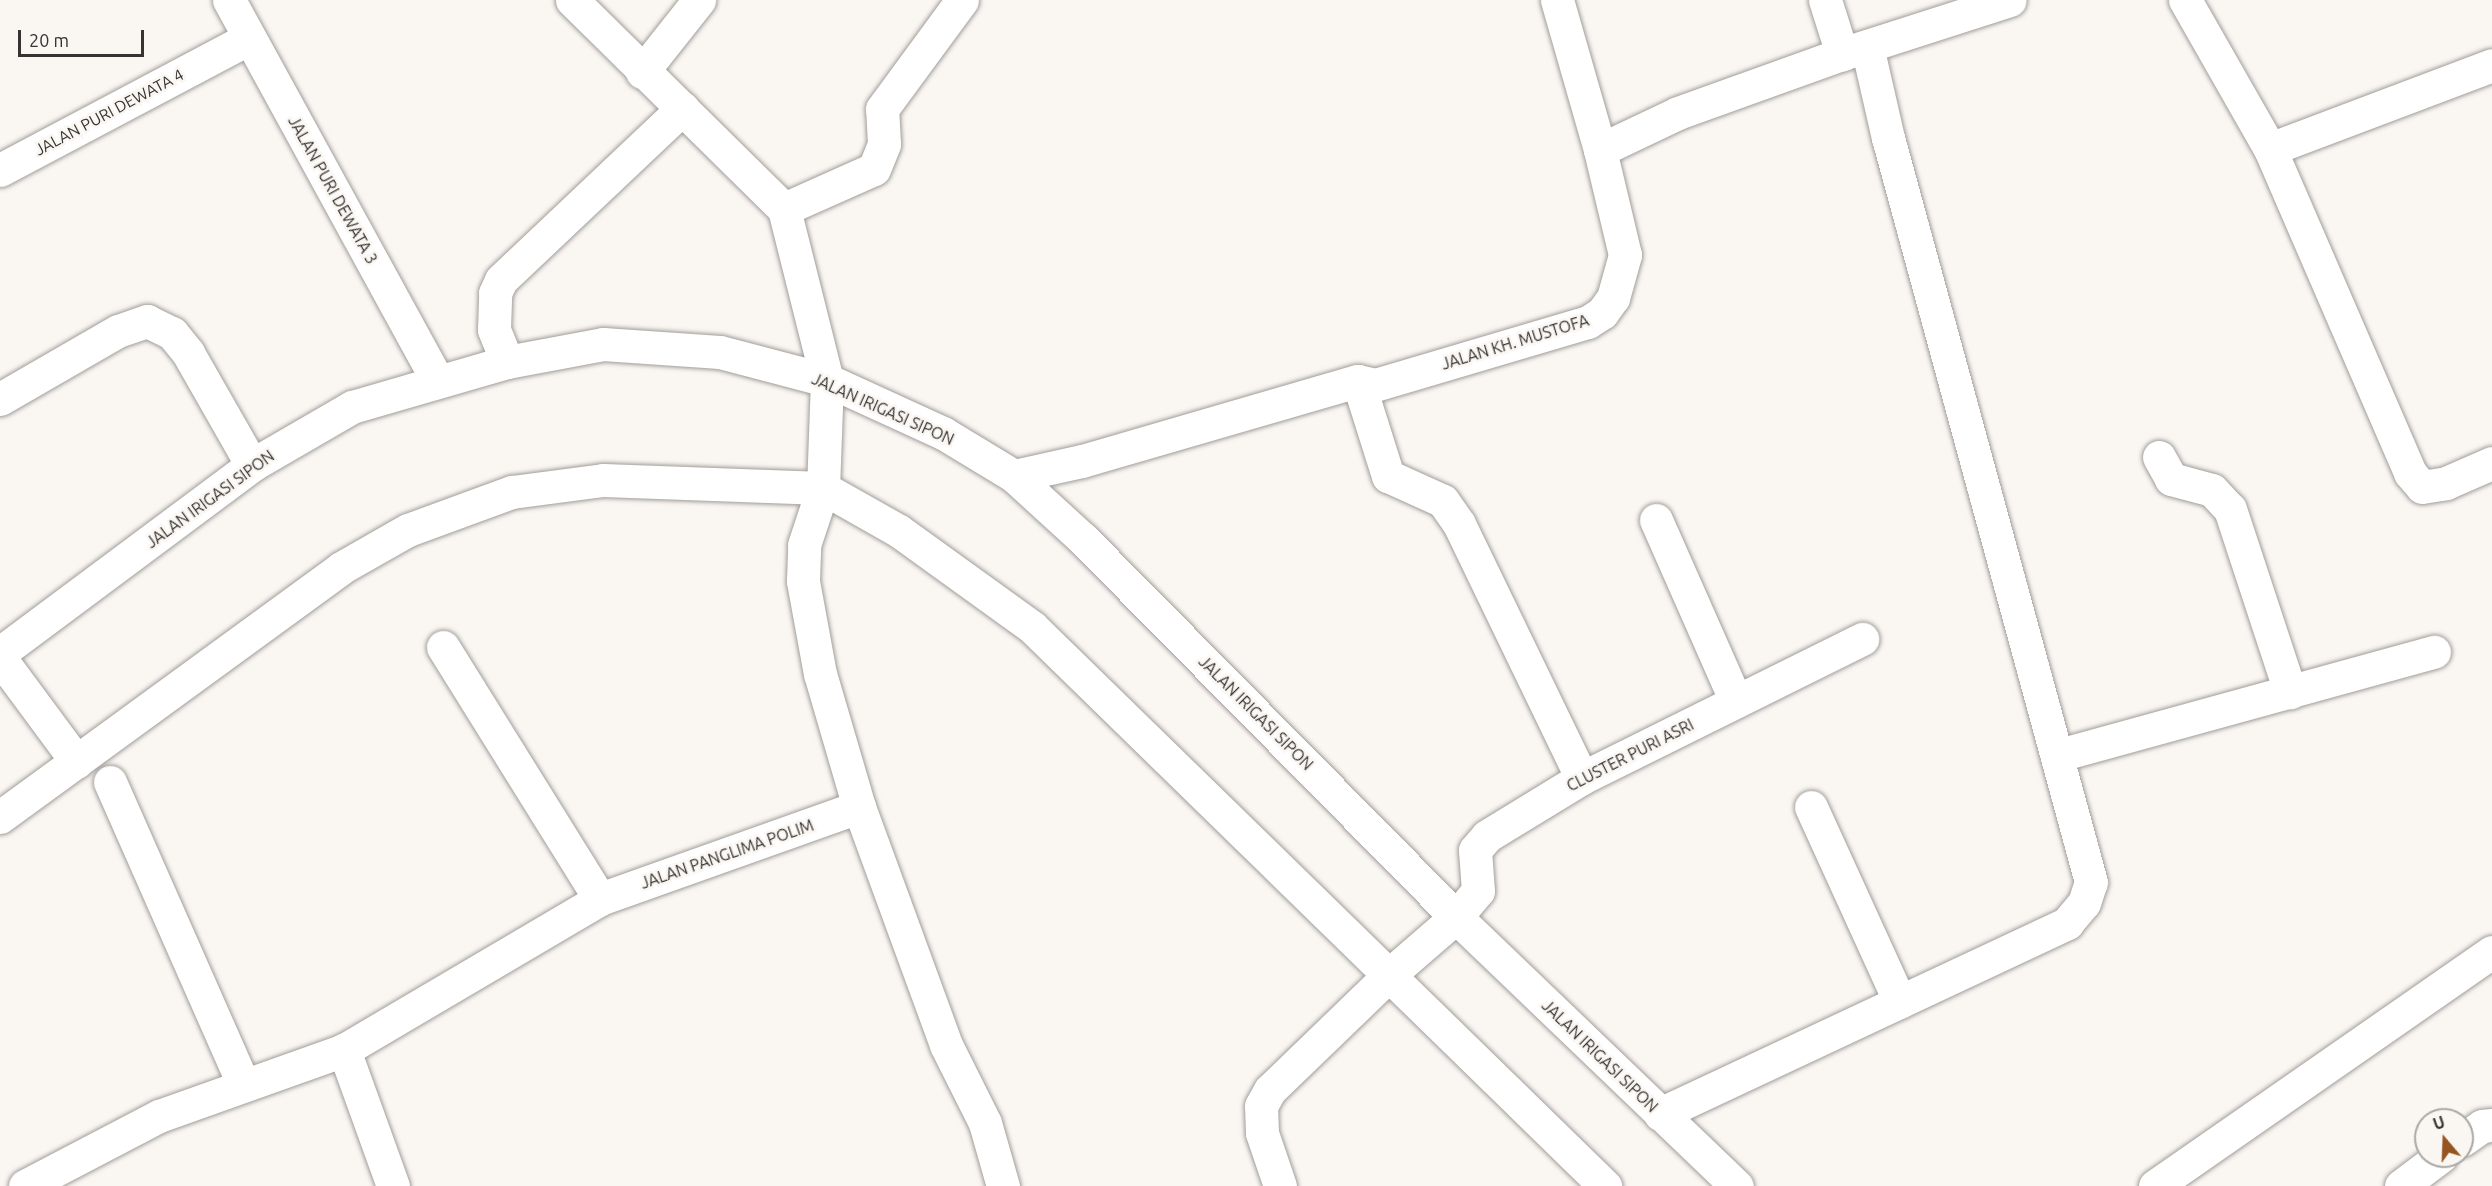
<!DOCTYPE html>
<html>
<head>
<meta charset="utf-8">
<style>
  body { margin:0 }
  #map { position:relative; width:2492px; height:1186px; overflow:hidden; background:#faf6f2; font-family:Ubuntu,sans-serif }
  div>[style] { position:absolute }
  .roads { filter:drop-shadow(0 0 2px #a19d99) drop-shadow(0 0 2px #a19d99) }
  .street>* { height:33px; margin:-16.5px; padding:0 16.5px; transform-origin:16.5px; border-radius:16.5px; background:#fff }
  .secondary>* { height:33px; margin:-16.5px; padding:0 16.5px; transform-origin:16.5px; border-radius:16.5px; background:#fff }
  span { translate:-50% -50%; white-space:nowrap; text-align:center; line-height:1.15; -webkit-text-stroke:5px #faf6f2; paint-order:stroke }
  .street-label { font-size:16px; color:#353432 }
  .north { position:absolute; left:2414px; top:1108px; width:60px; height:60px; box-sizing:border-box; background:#faf6f2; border:2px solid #aba8a5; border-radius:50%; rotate:341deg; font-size:16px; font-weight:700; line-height:24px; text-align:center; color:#353432 }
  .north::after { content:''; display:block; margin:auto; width:21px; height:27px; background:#965520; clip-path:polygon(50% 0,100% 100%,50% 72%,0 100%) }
  .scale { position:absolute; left:18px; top:30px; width:126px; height:27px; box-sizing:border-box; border:3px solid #353432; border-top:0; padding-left:8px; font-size:18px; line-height:21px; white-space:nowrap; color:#353432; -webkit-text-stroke:4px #faf6f2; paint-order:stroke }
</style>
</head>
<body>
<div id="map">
  <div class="roads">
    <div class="street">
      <i style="left:229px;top:0;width:433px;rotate:61.3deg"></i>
      <i style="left:1557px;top:0;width:156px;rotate:74deg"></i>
      <i style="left:1825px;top:0;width:57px;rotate:72.5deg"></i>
      <i style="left:2185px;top:0;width:172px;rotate:60.3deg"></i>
      <i style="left:2270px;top:149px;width:353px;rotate:66.6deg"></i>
      <i style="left:2410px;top:473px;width:18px;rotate:49deg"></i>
      <i style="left:2422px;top:487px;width:24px;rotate:-9deg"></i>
      <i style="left:2446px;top:483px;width:50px;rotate:-23.5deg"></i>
      <i style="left:642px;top:72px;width:92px;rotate:-51.6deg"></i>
      <i style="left:2270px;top:149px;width:237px;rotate:-20.7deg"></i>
      <i style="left:0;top:170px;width:282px;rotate:-27.9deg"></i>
      <i style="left:784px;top:209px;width:98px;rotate:-24deg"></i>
      <i style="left:874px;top:169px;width:27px;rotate:-68deg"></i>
      <i style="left:884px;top:144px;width:35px;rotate:-93deg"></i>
      <i style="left:882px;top:109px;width:135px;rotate:-53.7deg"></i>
      <i style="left:507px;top:362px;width:35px;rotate:-112deg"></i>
      <i style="left:494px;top:329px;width:36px;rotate:-88deg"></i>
      <i style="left:495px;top:293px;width:14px;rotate:-65deg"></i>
      <i style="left:501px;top:280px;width:250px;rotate:-43.4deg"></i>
      <i style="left:1358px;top:381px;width:100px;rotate:72.5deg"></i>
      <i style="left:1388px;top:476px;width:60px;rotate:24.4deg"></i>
      <i style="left:1443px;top:501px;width:28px;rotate:55deg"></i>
      <i style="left:1459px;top:524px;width:282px;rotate:64.2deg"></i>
      <i style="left:0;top:399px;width:136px;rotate:-30deg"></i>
      <i style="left:118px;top:331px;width:31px;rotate:-19deg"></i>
      <i style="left:147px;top:321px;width:28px;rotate:26deg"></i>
      <i style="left:172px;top:333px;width:26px;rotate:51deg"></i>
      <i style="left:188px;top:353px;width:129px;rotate:60.3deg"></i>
      <i style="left:2159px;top:457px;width:25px;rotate:61deg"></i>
      <i style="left:2171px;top:479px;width:42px;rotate:15deg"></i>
      <i style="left:2212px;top:490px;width:26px;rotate:47deg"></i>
      <i style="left:2230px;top:509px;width:193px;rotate:71.8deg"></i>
      <i style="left:1014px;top:476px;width:70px;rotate:-12.4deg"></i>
      <i style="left:1082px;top:461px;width:287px;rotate:-16.2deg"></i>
      <i style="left:1358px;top:381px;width:17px;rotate:13deg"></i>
      <i style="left:1375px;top:385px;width:222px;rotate:-16.5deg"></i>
      <i style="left:1588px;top:322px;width:17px;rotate:-33deg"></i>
      <i style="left:1602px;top:313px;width:19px;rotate:-54deg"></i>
      <i style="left:1613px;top:298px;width:45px;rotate:-74.4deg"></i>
      <i style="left:1625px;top:255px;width:108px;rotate:-103.4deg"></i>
      <i style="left:1600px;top:150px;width:86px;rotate:-25.4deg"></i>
      <i style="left:1678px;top:113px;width:174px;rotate:-19.8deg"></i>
      <i style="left:1842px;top:54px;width:176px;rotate:-17.8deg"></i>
      <i style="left:1656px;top:520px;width:198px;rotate:66.2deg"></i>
      <i style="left:443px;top:647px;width:297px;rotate:58.1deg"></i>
      <i style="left:2059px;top:755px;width:389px;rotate:-15.4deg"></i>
      <i style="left:110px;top:782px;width:329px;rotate:66.2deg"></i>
      <i style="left:859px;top:807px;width:253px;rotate:69.9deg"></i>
      <i style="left:946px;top:1045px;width:87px;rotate:63.4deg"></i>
      <i style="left:985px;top:1123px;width:66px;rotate:74.1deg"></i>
      <i style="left:1811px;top:807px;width:214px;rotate:65.5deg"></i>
      <i style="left:1456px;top:917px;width:34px;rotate:-50deg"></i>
      <i style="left:1478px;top:891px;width:41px;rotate:-94.2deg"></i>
      <i style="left:1475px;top:850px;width:18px;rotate:-49deg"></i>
      <i style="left:1487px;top:836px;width:111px;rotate:-31.4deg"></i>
      <i style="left:1582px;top:778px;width:313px;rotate:-26.4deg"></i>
      <i style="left:1660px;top:1114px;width:450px;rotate:-25.1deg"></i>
      <i style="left:2067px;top:923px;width:26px;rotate:-50deg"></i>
      <i style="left:2084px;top:903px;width:22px;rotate:-72deg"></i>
      <i style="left:2091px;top:882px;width:771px;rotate:-105.26deg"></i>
      <i style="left:1888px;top:138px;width:94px;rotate:-102.9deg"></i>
      <i style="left:2462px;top:1140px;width:24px;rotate:-35deg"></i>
      <i style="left:2482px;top:1126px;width:10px;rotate:-6deg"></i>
      <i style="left:25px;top:1186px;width:151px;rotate:-27.6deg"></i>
      <i style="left:159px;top:1116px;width:196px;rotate:-19.6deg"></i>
      <i style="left:393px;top:1186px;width:145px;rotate:-109.8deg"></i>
      <i style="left:344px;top:1050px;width:297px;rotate:-30.5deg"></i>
      <i style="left:600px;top:899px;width:275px;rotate:-19.6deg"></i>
      <i style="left:859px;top:807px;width:139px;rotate:-106.3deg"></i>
      <i style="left:820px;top:674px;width:95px;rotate:-100.4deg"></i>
      <i style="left:803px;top:581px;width:36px;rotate:-88deg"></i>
      <i style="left:804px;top:545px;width:60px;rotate:-71.6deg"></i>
      <i style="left:1280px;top:1186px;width:56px;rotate:-108.8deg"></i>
      <i style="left:1262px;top:1133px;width:27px;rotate:-92deg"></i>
      <i style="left:1261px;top:1106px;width:18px;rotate:-61deg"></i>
      <i style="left:1270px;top:1090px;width:165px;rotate:-44deg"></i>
      <i style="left:2155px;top:1186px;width:410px;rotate:-34.8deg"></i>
      <i style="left:2401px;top:1186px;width:50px;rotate:-36.9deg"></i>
    </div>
    <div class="secondary">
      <i style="left:572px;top:0;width:298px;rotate:44.6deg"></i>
      <i style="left:784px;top:209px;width:176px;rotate:75.9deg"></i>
      <i style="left:827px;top:380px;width:108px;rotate:92.1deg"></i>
      <i style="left:0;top:653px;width:314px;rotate:-36.7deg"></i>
      <i style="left:252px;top:465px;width:116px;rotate:-30.1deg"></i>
      <i style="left:352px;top:407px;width:161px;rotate:-16.2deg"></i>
      <i style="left:507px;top:362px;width:98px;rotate:-10.6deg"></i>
      <i style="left:603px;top:344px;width:117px;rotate:3.9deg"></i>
      <i style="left:720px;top:352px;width:111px;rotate:14.7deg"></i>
      <i style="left:827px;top:380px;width:128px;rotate:24.6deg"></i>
      <i style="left:943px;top:433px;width:83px;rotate:31.2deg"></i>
      <i style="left:1014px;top:476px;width:93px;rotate:42.4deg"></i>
      <i style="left:1083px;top:539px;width:531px;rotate:45.38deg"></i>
      <i style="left:1456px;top:917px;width:389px;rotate:43.8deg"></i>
      <i style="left:0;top:658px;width:129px;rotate:53.5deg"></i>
      <i style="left:0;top:817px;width:422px;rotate:-36.1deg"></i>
      <i style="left:341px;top:568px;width:77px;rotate:-29.6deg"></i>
      <i style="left:408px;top:530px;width:111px;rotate:-20.1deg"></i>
      <i style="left:512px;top:492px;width:92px;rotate:-7.5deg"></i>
      <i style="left:603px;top:480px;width:220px;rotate:2.1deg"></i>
      <i style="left:823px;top:488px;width:87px;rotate:29.5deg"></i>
      <i style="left:899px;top:531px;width:164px;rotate:35.8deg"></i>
      <i style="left:1032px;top:627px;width:801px;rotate:44.29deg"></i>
      <i style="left:1389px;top:975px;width:89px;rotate:-40.9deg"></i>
    </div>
  </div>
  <div class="street-label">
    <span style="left:109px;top:112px;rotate:-28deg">JALAN PURI DEWATA 4</span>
    <span style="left:333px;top:190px;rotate:61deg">JALAN PURI DEWATA 3</span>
    <span style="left:1515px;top:342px;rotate:-17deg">JALAN KH. MUSTOFA</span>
    <span style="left:883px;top:409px;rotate:24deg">JALAN IRIGASI SIPON</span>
    <span style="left:210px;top:499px;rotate:-36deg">JALAN IRIGASI SIPON</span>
    <span style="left:1256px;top:713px;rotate:45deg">JALAN IRIGASI SIPON</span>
    <span style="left:1630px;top:755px;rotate:-27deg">CLUSTER PURI ASRI</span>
    <span style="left:727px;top:854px;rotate:-19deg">JALAN PANGLIMA POLIM</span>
    <span style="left:1600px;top:1056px;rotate:44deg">JALAN IRIGASI SIPON</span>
  </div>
  <div class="north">U</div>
  <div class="scale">20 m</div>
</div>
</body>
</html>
